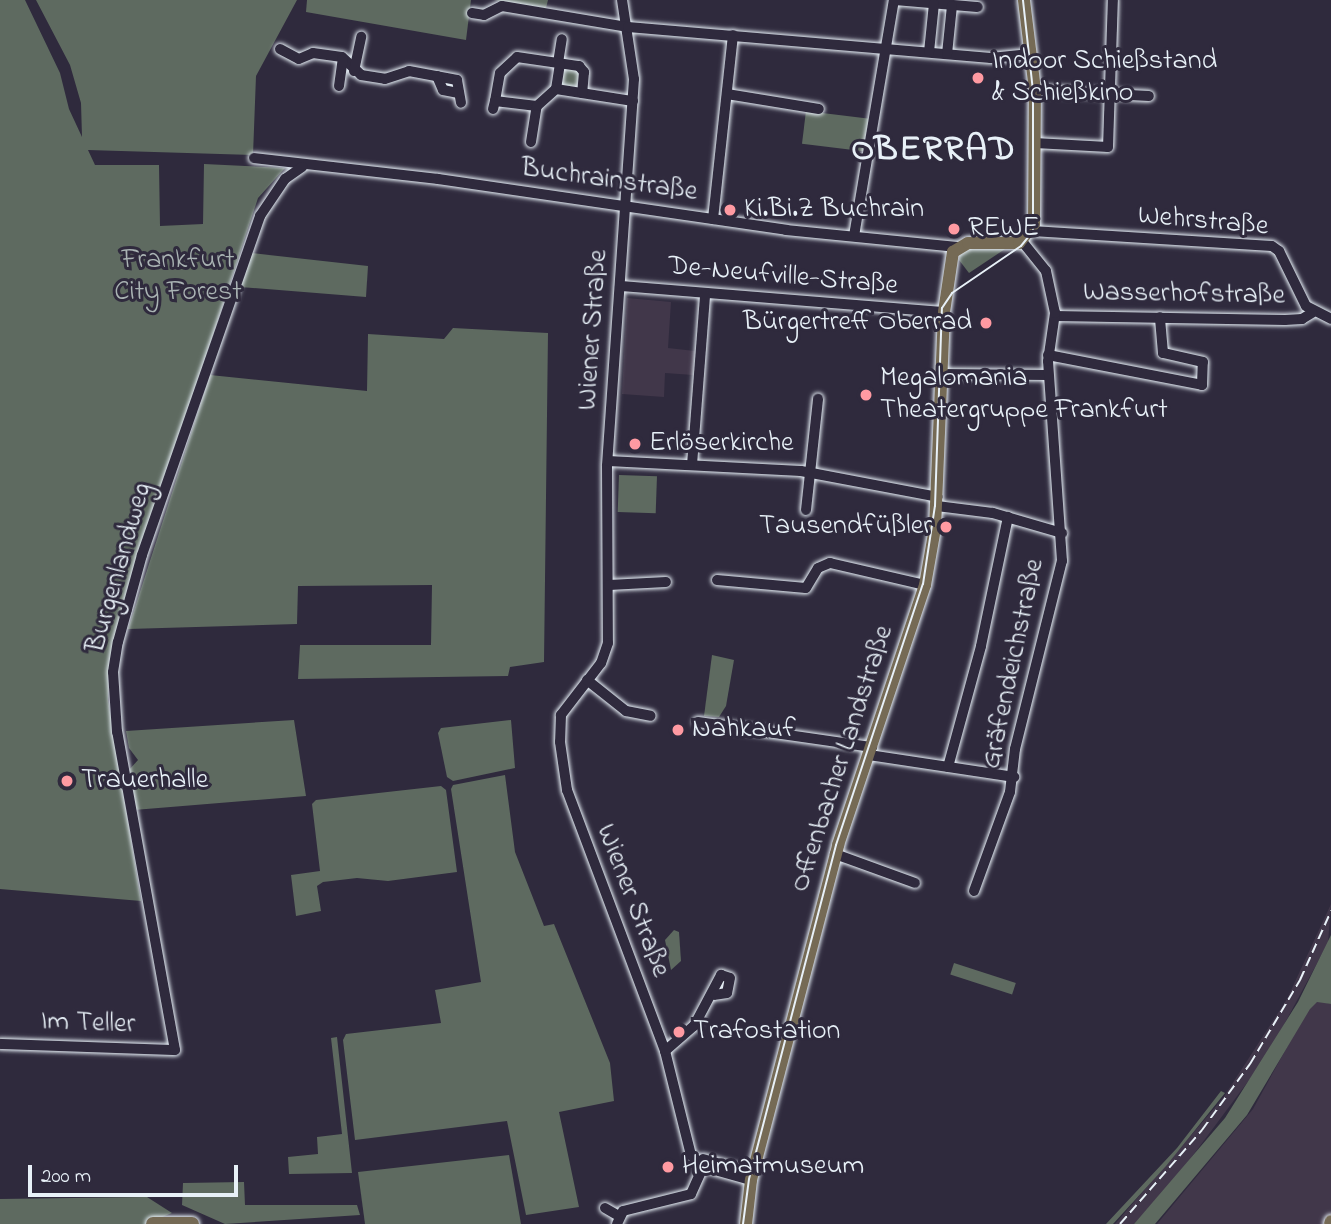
<!DOCTYPE html>
<html>
<head>
<meta charset="utf-8">
<style>
  body { margin:0 }
  #map { position:relative; width:1331px; height:1224px; overflow:hidden; background:#2f2a3d; font-family:"Indie Flower",sans-serif }
  div>[style] { position:absolute }
  .built>* { inset:0; background:#41374a }
  .green>* { inset:0; background:#5e6a60; transform-origin:0 0 }
  .roads { filter:drop-shadow(0 0 2px #e8f1f8) drop-shadow(0 0 2px #e8f1f8) }
  .minor>* { height:10px; margin:-5px; padding:0 5px; transform-origin:5px; border-radius:5px; background:#2f2a3d }
  .major>* { height:12px; margin:-6px; padding:0 6px; transform-origin:6px; border-radius:6px; background:#756a55 }
  .highway>* { height:14px; margin:-7px; padding:0 7px; transform-origin:7px; border-radius:7px; background:#756a55 }
  .tram>* { height:2px; margin:-1px; padding:0 1px; transform-origin:1px; border-radius:1px; background:#e8f1f8 }
  .rail>* { height:2px; margin-top:-1px; transform-origin:0; background:repeating-linear-gradient(90deg,#e8f1f8 0 10px,transparent 0 15px) }
  .dots>* { width:19px; height:19px; translate:-50% -50%; box-sizing:border-box; border:4px solid #2f2a3d; border-radius:50% }
  span { translate:-50% -50%; white-space:nowrap; text-align:center; line-height:1.15; -webkit-text-stroke:6px #2f2a3d; paint-order:stroke }
  .poi-label { font-size:28px; color:#e8f1f8 }
  .left { translate:0 -50%; text-align:left }
  .right { translate:-100% -50%; text-align:right }
  .street-label { font-size:28px; color:#e8f1f8 }
  .park-label { font-size:28px; color:#aab4b4 }
  .district-label { font-size:35px; color:#e8f1f8; font-weight:700; letter-spacing:2px }
  .scale { position:absolute; left:28px; top:1165px; width:210px; height:32px; box-sizing:border-box; border:4px solid #e8f1f8; border-top:0; padding-left:9px; font-size:21px; line-height:24px; white-space:nowrap; color:#e8f1f8; -webkit-text-stroke:5px #2f2a3d; paint-order:stroke }
</style>
</head>
<body>
<div id="map">
  <div class="built">
    <i style="clip-path:polygon(627px 298px,671px 302px,668px 348px,695px 351px,693px 375px,665px 373px,664px 397px,622px 394px)"></i>
    <i style="clip-path:polygon(1331px 904px,1328px 943px,1267px 1056px,1179px 1174px,1134px 1224px,1115px 1224px,1223px 1098px,1287px 999px)"></i>
    <i style="clip-path:polygon(1313px 1000px,1331px 1004px,1331px 1224px,1157px 1224px,1253px 1109px)"></i>
  </div>
  <div class="green">
    <i style="clip-path:polygon(0 0,25px 0,60px 73px,69px 109px,82px 137px,81px 103px,70px 65px,36px 0,297px 0,256px 76px,253px 155px,88px 150px,95px 165px,159px 165px,160px 226px,203px 224px,204px 164px,285px 168px,258px 198px,121px 614px,109px 665px,108px 700px,141px 901px,0 889px)"></i>
    <i style="clip-path:polygon(307px 0,471px 0,466px 40px,306px 12px)"></i>
    <i style="clip-path:polygon(494px 0,548px 0,546px 8px)"></i>
    <i style="left:564px;top:67px;width:16px;height:20px;rotate:11deg"></i>
    <i style="left:806px;top:111px;width:64px;height:33px;rotate:7deg"></i>
    <i style="clip-path:polygon(970px 248px,1004px 248px,1005px 249px,969px 273px,959px 260px,961px 252px)"></i>
    <i style="clip-path:polygon(251px 253px,368px 266px,366px 297px,240px 287px)"></i>
    <i style="clip-path:polygon(453px 328px,548px 333px,544px 662px,510px 667px,508px 676px,298px 679px,300px 645px,431px 645px,432px 585px,298px 586px,297px 624px,128px 629px,210px 375px,367px 391px,368px 334px,444px 339px)"></i>
    <i style="left:619px;top:475px;width:38px;height:37px;rotate:2deg"></i>
    <i style="clip-path:polygon(712px 655px,734px 660px,726px 706px,719px 717px,704px 716px)"></i>
    <i style="clip-path:polygon(294px 720px,306px 796px,134px 810px,129px 770px,138px 760px,129px 748px,126px 731px)"></i>
    <i style="clip-path:polygon(511px 720px,515px 768px,453px 781px,447px 777px,438px 733px,441px 728px)"></i>
    <i style="clip-path:polygon(505px 775px,515px 852px,544px 926px,554px 924px,610px 1063px,614px 1101px,559px 1112px,579px 1207px,526px 1215px,507px 1121px,355px 1140px,343px 1040px,346px 1034px,441px 1023px,435px 990px,481px 982px,451px 789px,453px 785px)"></i>
    <i style="clip-path:polygon(441px 786px,446px 790px,457px 872px,388px 881px,357px 878px,323px 882px,317px 886px,321px 911px,296px 916px,291px 875px,320px 871px,312px 804px,316px 800px)"></i>
    <i style="clip-path:polygon(674px 930px,679px 932px,681px 961px,671px 970px,665px 940px)"></i>
    <i style="clip-path:polygon(1331px 935px,1331px 1004px,1317px 1002px,1310px 1009px,1247px 1115px,1155px 1224px,1134px 1224px,1225px 1118px,1298px 1002px)"></i>
    <i style="left:954px;top:963px;width:65px;height:12px;rotate:18deg"></i>
    <i style="clip-path:polygon(337px 1037px,352px 1173px,289px 1174px,288px 1157px,318px 1154px,317px 1137px,342px 1134px,331px 1038px)"></i>
    <i style="clip-path:polygon(1221px 1091px,1225px 1093px,1166px 1166px,1113px 1224px,1106px 1224px,1177px 1148px)"></i>
    <i style="clip-path:polygon(509px 1155px,521px 1224px,365px 1224px,358px 1172px)"></i>
    <i style="clip-path:polygon(244px 1182px,245px 1205px,357px 1205px,360px 1215px,225px 1224px,182px 1205px,183px 1183px)"></i>
    <i style="clip-path:polygon(147px 1197px,172px 1213px,145px 1224px,0 1224px,0 1199px)"></i>
  </div>
  <div class="roads">
    <div class="minor">
      <i style="left:622px;top:0;width:80px;rotate:81.4deg"></i>
      <i style="left:634px;top:79px;width:388px;rotate:94deg"></i>
      <i style="left:607px;top:466px;width:177px;rotate:89.7deg"></i>
      <i style="left:608px;top:643px;width:21px;rotate:109deg"></i>
      <i style="left:601px;top:663px;width:66px;rotate:127.6deg"></i>
      <i style="left:561px;top:715px;width:27px;rotate:92deg"></i>
      <i style="left:560px;top:742px;width:49px;rotate:81.7deg"></i>
      <i style="left:567px;top:790px;width:279px;rotate:69.4deg"></i>
      <i style="left:665px;top:1051px;width:107px;rotate:76deg"></i>
      <i style="left:691px;top:1155px;width:18px;rotate:43deg"></i>
      <i style="left:704px;top:1167px;width:49px;rotate:15.5deg"></i>
      <i style="left:894px;top:0;width:84px;rotate:4.8deg"></i>
      <i style="left:472px;top:13px;width:12px;rotate:9deg"></i>
      <i style="left:484px;top:15px;width:20px;rotate:-27deg"></i>
      <i style="left:502px;top:6px;width:128px;rotate:9.5deg"></i>
      <i style="left:628px;top:27px;width:364px;rotate:4.9deg"></i>
      <i style="left:991px;top:58px;width:39px;rotate:-6deg"></i>
      <i style="left:280px;top:49px;width:21px;rotate:28deg"></i>
      <i style="left:299px;top:59px;width:15px;rotate:-23deg"></i>
      <i style="left:313px;top:53px;width:29px;rotate:8deg"></i>
      <i style="left:342px;top:57px;width:26px;rotate:43deg"></i>
      <i style="left:361px;top:75px;width:24px;rotate:9deg"></i>
      <i style="left:385px;top:79px;width:25px;rotate:-18deg"></i>
      <i style="left:409px;top:71px;width:49px;rotate:10.6deg"></i>
      <i style="left:457px;top:80px;width:23px;rotate:80deg"></i>
      <i style="left:929px;top:52px;width:48px;rotate:-84.1deg"></i>
      <i style="left:947px;top:54px;width:48px;rotate:-84.1deg"></i>
      <i style="left:558px;top:63px;width:24px;rotate:-81deg"></i>
      <i style="left:354px;top:71px;width:35px;rotate:-78deg"></i>
      <i style="left:437px;top:76px;width:15px;rotate:67deg"></i>
      <i style="left:443px;top:90px;width:16px;rotate:11deg"></i>
      <i style="left:339px;top:86px;width:27px;rotate:-82deg"></i>
      <i style="left:556px;top:89px;width:78px;rotate:8.9deg"></i>
      <i style="left:1035px;top:90px;width:114px;rotate:3deg"></i>
      <i style="left:727px;top:94px;width:93px;rotate:9.3deg"></i>
      <i style="left:495px;top:101px;width:28px;rotate:-80deg"></i>
      <i style="left:500px;top:73px;width:23px;rotate:-43deg"></i>
      <i style="left:517px;top:57px;width:63px;rotate:8.3deg"></i>
      <i style="left:579px;top:66px;width:8px;rotate:50deg"></i>
      <i style="left:584px;top:72px;width:21px;rotate:95deg"></i>
      <i style="left:493px;top:109px;width:8px;rotate:-76deg"></i>
      <i style="left:495px;top:101px;width:42px;rotate:6.8deg"></i>
      <i style="left:531px;top:142px;width:36px;rotate:-81deg"></i>
      <i style="left:537px;top:106px;width:25px;rotate:-42deg"></i>
      <i style="left:556px;top:89px;width:26px;rotate:-81deg"></i>
      <i style="left:1035px;top:143px;width:73px;rotate:3.1deg"></i>
      <i style="left:1108px;top:147px;width:147px;rotate:-88.1deg"></i>
      <i style="left:254px;top:158px;width:185px;rotate:6.5deg"></i>
      <i style="left:438px;top:179px;width:352px;rotate:8.3deg"></i>
      <i style="left:786px;top:230px;width:172px;rotate:5.7deg"></i>
      <i style="left:713px;top:219px;width:185px;rotate:-83.8deg"></i>
      <i style="left:1032px;top:231px;width:240px;rotate:3.6deg"></i>
      <i style="left:1272px;top:246px;width:9px;rotate:36deg"></i>
      <i style="left:1279px;top:251px;width:61px;rotate:63.9deg"></i>
      <i style="left:1306px;top:306px;width:28px;rotate:27deg"></i>
      <i style="left:854px;top:236px;width:239px;rotate:-80.4deg"></i>
      <i style="left:620px;top:286px;width:325px;rotate:4.6deg"></i>
      <i style="left:1055px;top:316px;width:230px;rotate:1deg"></i>
      <i style="left:1285px;top:320px;width:17px;rotate:-3deg"></i>
      <i style="left:1302px;top:319px;width:12px;rotate:-31deg"></i>
      <i style="left:1048px;top:355px;width:157px;rotate:11deg"></i>
      <i style="left:1202px;top:385px;width:23px;rotate:-88deg"></i>
      <i style="left:1203px;top:362px;width:41px;rotate:-167.3deg"></i>
      <i style="left:1163px;top:353px;width:36px;rotate:-95deg"></i>
      <i style="left:941px;top:374px;width:107px;rotate:0.5deg"></i>
      <i style="left:608px;top:461px;width:193px;rotate:3deg"></i>
      <i style="left:801px;top:471px;width:139px;rotate:10.7deg"></i>
      <i style="left:692px;top:465px;width:170px;rotate:-85.6deg"></i>
      <i style="left:937px;top:506px;width:56px;rotate:7.1deg"></i>
      <i style="left:993px;top:513px;width:72px;rotate:16.2deg"></i>
      <i style="left:806px;top:510px;width:112px;rotate:-83.8deg"></i>
      <i style="left:717px;top:580px;width:89px;rotate:5.1deg"></i>
      <i style="left:806px;top:588px;width:23px;rotate:-59deg"></i>
      <i style="left:818px;top:568px;width:13px;rotate:-23deg"></i>
      <i style="left:830px;top:563px;width:98px;rotate:13deg"></i>
      <i style="left:609px;top:585px;width:57px;rotate:-3deg"></i>
      <i style="left:587px;top:680px;width:50px;rotate:38.5deg"></i>
      <i style="left:626px;top:711px;width:25px;rotate:11deg"></i>
      <i style="left:698px;top:722px;width:176px;rotate:8.2deg"></i>
      <i style="left:869px;top:755px;width:147px;rotate:8.6deg"></i>
      <i style="left:948px;top:767px;width:125px;rotate:-74.7deg"></i>
      <i style="left:981px;top:646px;width:132px;rotate:-78.2deg"></i>
      <i style="left:835px;top:854px;width:85px;rotate:19.9deg"></i>
      <i style="left:974px;top:891px;width:105px;rotate:-70deg"></i>
      <i style="left:1010px;top:792px;width:43px;rotate:-83.4deg"></i>
      <i style="left:1015px;top:749px;width:194px;rotate:-76deg"></i>
      <i style="left:1062px;top:561px;width:200px;rotate:-94deg"></i>
      <i style="left:1048px;top:361px;width:49px;rotate:-81.7deg"></i>
      <i style="left:1055px;top:313px;width:43px;rotate:-102.1deg"></i>
      <i style="left:1046px;top:271px;width:38px;rotate:-129deg"></i>
      <i style="left:0;top:1044px;width:175px;rotate:2deg"></i>
      <i style="left:175px;top:1050px;width:323px;rotate:-100.3deg"></i>
      <i style="left:117px;top:732px;width:60px;rotate:-93.8deg"></i>
      <i style="left:113px;top:672px;width:30px;rotate:-81deg"></i>
      <i style="left:118px;top:642px;width:90px;rotate:-74.6deg"></i>
      <i style="left:142px;top:555px;width:359px;rotate:-70.8deg"></i>
      <i style="left:260px;top:216px;width:45px;rotate:-56deg"></i>
      <i style="left:285px;top:179px;width:21px;rotate:-35deg"></i>
      <i style="left:665px;top:1051px;width:38px;rotate:-41deg"></i>
      <i style="left:694px;top:1026px;width:58px;rotate:-62.1deg"></i>
      <i style="left:721px;top:975px;width:9px;rotate:18deg"></i>
      <i style="left:730px;top:978px;width:15px;rotate:101deg"></i>
      <i style="left:727px;top:993px;width:12px;rotate:171deg"></i>
      <i style="left:703px;top:1159px;width:52px;rotate:15.6deg"></i>
      <i style="left:605px;top:1208px;width:16px;rotate:30deg"></i>
      <i style="left:617px;top:1224px;width:14px;rotate:-65deg"></i>
      <i style="left:623px;top:1211px;width:70px;rotate:-14deg"></i>
      <i style="left:691px;top:1194px;width:36px;rotate:-66deg"></i>
    </div>
    <div class="major">
      <i style="left:746px;top:1224px;width:44px;rotate:-83.5deg"></i>
      <i style="left:751px;top:1180px;width:346px;rotate:-75.4deg"></i>
      <i style="left:838px;top:845px;width:274px;rotate:-71.5deg"></i>
      <i style="left:925px;top:585px;width:58px;rotate:-80deg"></i>
      <i style="left:935px;top:528px;width:216px;rotate:-87.6deg"></i>
      <i style="left:944px;top:312px;width:61px;rotate:-81.5deg"></i>
      <i style="left:953px;top:252px;width:17px;rotate:-31deg"></i>
      <i style="left:968px;top:243px;width:51px"></i>
      <i style="left:1019px;top:243px;width:24px;rotate:-52deg"></i>
      <i style="left:1034px;top:224px;width:134px;rotate:-89.6deg"></i>
      <i style="left:1035px;top:90px;width:91px;rotate:-97deg"></i>
      <i style="left:1330px;top:1224px;width:3px;rotate:-72deg"></i>
    </div>
    <div class="highway">
      <i style="left:153px;top:1224px;width:39px"></i>
    </div>
  </div>
  <div class="tram">
    <i style="left:743px;top:1224px;width:45px;rotate:-82.4deg"></i>
    <i style="left:749px;top:1179px;width:345px;rotate:-75.4deg"></i>
    <i style="left:836px;top:845px;width:275px;rotate:-71.6deg"></i>
    <i style="left:923px;top:584px;width:79px;rotate:-81.3deg"></i>
    <i style="left:935px;top:506px;width:198px;rotate:-88deg"></i>
    <i style="left:942px;top:308px;width:18px;rotate:-56deg"></i>
    <i style="left:952px;top:293px;width:83px;rotate:-34.3deg"></i>
    <i style="left:1021px;top:246px;width:19px;rotate:-51deg"></i>
    <i style="left:1033px;top:231px;width:140px;rotate:-90deg"></i>
    <i style="left:1033px;top:91px;width:92px;rotate:-96.3deg"></i>
  </div>
  <div class="rail">
    <i style="left:1120px;top:1224px;width:125px;rotate:-48.9deg"></i>
    <i style="left:1202px;top:1130px;width:82px;rotate:-54deg"></i>
    <i style="left:1250px;top:1064px;width:98px;rotate:-59.2deg"></i>
    <i style="left:1300px;top:980px;width:76px;rotate:-65.8deg"></i>
  </div>
  <div class="dots">
    <i style="left:978px;top:78px;background:#ff9aa2"></i>
    <i style="left:730px;top:210px;background:#ff9aa2"></i>
    <i style="left:954px;top:229px;background:#ff9aa2"></i>
    <i style="left:986px;top:323px;background:#ff9aa2"></i>
    <i style="left:866px;top:395px;background:#ff9aa2"></i>
    <i style="left:635px;top:444px;background:#ff9aa2"></i>
    <i style="left:946px;top:527px;background:#ff9aa2"></i>
    <i style="left:678px;top:730px;background:#ff9aa2"></i>
    <i style="left:67px;top:781px;background:#ff9aa2"></i>
    <i style="left:679px;top:1032px;background:#ff9aa2"></i>
    <i style="left:668px;top:1167px;background:#ff9aa2"></i>
  </div>
  <div class="poi-label">
    <span class="left" style="left:992px;top:78px">Indoor Schießstand<br>&amp; Schießkino</span>
    <span class="left" style="left:744px;top:210px">Ki.Bi.Z Buchrain</span>
    <span class="left" style="left:968px;top:229px">REWE</span>
    <span class="right" style="left:972px;top:323px">Bürgertreff Oberrad</span>
    <span class="left" style="left:880px;top:395px">Megalomania<br>Theatergruppe Frankfurt</span>
    <span class="left" style="left:649px;top:444px">Erlöserkirche</span>
    <span class="right" style="left:932px;top:527px">Tausendfüßler</span>
    <span class="left" style="left:692px;top:730px">Nahkauf</span>
    <span class="left" style="left:81px;top:781px">Trauerhalle</span>
    <span class="left" style="left:693px;top:1032px">Trafostation</span>
    <span class="left" style="left:682px;top:1167px">Heimatmuseum</span>
  </div>
  <div class="street-label">
    <span style="left:609px;top:181px;rotate:8deg">Buchrainstraße</span>
    <span style="left:1203px;top:222px;rotate:5deg">Wehrstraße</span>
    <span style="left:783px;top:277px;rotate:5deg">De-Neufville-Straße</span>
    <span style="left:1184px;top:295px;rotate:1deg">Wasserhofstraße</span>
    <span style="left:594px;top:330px;rotate:-86deg">Wiener Straße</span>
    <span style="left:120px;top:568px;rotate:-74deg">Burgenlandweg</span>
    <span style="left:1014px;top:664px;rotate:-78deg">Gräfendeichstraße</span>
    <span style="left:843px;top:759px;rotate:-72deg">Offenbacher Landstraße</span>
    <span style="left:632px;top:901px;rotate:69deg">Wiener Straße</span>
    <span style="left:88px;top:1024px;rotate:2deg">Im Teller</span>
  </div>
  <div class="park-label">
    <span style="left:178px;top:277px">Frankfurt<br>City Forest</span>
  </div>
  <div class="district-label">
    <span style="left:934px;top:151px">OBERRAD</span>
  </div>
  <div class="scale">200 m</div>
</div>
</body>
</html>
